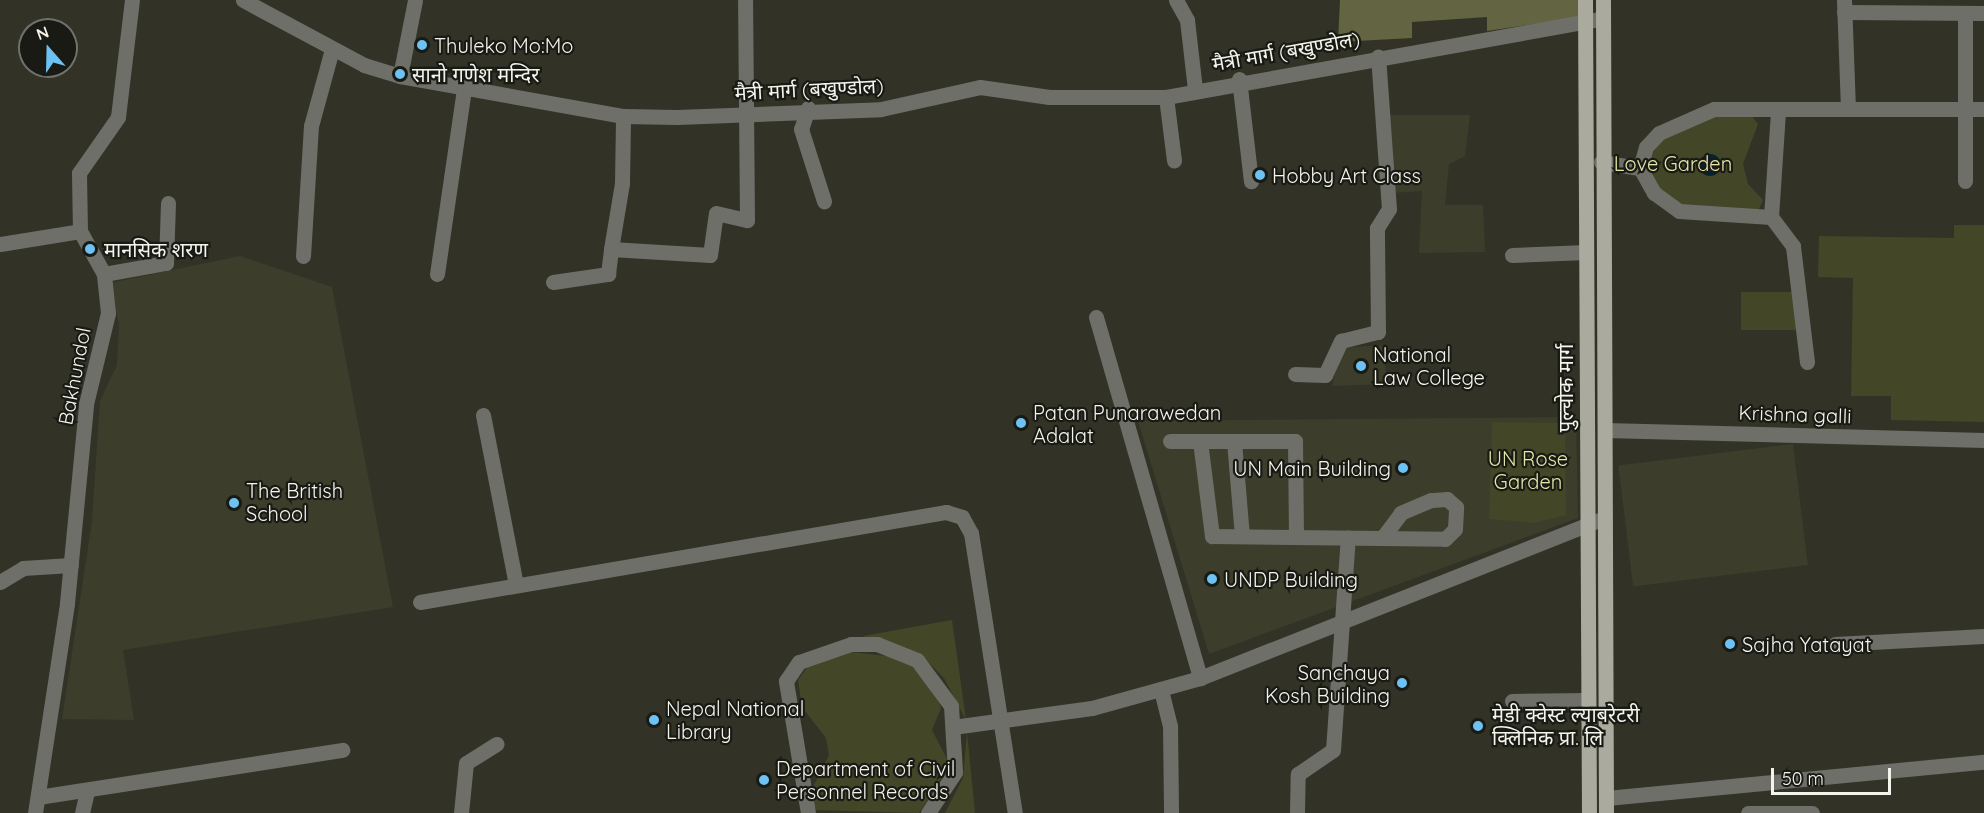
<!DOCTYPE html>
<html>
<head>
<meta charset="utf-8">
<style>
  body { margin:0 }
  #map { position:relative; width:1984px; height:813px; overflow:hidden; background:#323326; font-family:Quicksand,"Noto Sans Devanagari",sans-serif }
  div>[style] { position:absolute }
  .built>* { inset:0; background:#3c3d2a; transform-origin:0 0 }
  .green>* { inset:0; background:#444628; transform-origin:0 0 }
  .forest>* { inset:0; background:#636542 }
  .water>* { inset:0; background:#012436 }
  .round { border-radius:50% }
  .minor>* { height:15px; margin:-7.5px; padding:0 7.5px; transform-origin:7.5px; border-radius:7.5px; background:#6e6f69 }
  .major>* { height:15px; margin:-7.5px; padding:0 7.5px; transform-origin:7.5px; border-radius:7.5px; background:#aaab9e }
  .dots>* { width:16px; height:16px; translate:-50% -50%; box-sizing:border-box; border:3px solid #1a1a15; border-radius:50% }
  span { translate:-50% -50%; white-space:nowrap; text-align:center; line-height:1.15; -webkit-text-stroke:4.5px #1a1a15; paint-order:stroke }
  .poi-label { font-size:20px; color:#f3f4ec }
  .left { translate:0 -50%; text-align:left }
  .right { translate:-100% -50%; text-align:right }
  .street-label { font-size:20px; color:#f3f4ec }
  .park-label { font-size:20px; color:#e3e6a7 }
  .north { position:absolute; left:18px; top:18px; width:60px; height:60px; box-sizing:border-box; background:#1a1a15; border:2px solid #71716b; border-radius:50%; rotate:340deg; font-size:16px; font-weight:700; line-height:24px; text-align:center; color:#f3f4ec }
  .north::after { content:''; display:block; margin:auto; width:21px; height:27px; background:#6ec2f3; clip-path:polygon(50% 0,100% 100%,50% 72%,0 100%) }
  .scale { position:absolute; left:1771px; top:768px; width:120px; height:27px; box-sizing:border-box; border:3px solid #f3f4ec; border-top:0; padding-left:8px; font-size:18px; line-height:21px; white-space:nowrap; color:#f3f4ec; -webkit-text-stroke:4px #1a1a15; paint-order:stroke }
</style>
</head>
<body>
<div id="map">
  <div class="built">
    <i style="clip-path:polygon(1387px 115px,1470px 115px,1465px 156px,1449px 164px,1445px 205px,1483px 205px,1485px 252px,1419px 253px,1422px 191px,1394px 193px)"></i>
    <i style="clip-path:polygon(240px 256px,332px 287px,393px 607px,123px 650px,134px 720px,62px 719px,92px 521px,100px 401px,117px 365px,119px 324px,110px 283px)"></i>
    <i style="clip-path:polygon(1383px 345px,1387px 384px,1332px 386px,1340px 348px)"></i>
    <i style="clip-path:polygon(1576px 417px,1578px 518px,1209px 654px,1138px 421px)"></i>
    <i style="left:1793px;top:444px;width:122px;height:176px;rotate:83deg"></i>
  </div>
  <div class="green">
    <i style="clip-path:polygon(1718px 113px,1751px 115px,1758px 124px,1743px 164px,1748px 184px,1763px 200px,1759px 209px,1699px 210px,1667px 199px,1646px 168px,1661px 137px)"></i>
    <i style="clip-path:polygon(1954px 225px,1984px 225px,1984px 422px,1891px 420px,1891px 396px,1851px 396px,1853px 278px,1818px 277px,1819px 236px,1954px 238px)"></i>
    <i style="left:1741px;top:292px;width:58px;height:38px"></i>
    <i style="clip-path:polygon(1492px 422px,1565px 423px,1566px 515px,1534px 523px,1489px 519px)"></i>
    <i style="clip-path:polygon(952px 620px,966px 720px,944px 678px,922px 656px,863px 636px)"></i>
    <i style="clip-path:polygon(851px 652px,895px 657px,912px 666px,938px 697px,941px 708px,932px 730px,947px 759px,946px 772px,919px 813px,814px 810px,813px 787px,829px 755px,826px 738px,802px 707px,798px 680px,808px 666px)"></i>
    <i style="clip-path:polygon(967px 732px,975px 813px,945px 813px,963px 778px)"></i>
  </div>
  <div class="forest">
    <i style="clip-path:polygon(1340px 0,1581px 0,1580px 17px,1487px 31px,1487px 17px,1412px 22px,1412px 38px,1338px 42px)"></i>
  </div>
  <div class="water">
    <i class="round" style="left:1699px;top:154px;width:22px;height:22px"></i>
  </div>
  <div class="minor">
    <i style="left:243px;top:0;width:137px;rotate:28.2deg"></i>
    <i style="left:364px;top:65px;width:38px;rotate:17deg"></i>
    <i style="left:400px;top:76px;width:227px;rotate:10.2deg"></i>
    <i style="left:623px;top:116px;width:54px;rotate:1.1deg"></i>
    <i style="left:677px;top:117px;width:204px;rotate:-2.2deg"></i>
    <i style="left:881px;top:109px;width:101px;rotate:-12.5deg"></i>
    <i style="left:980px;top:87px;width:70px;rotate:8.2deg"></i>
    <i style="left:1049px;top:97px;width:117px"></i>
    <i style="left:1166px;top:97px;width:444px;rotate:-10.2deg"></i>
    <i style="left:1176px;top:0;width:23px;rotate:61deg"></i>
    <i style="left:1187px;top:20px;width:69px;rotate:83.4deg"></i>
    <i style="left:1844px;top:12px;width:140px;rotate:0.4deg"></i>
    <i style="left:400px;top:76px;width:77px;rotate:-78.8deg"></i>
    <i style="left:1239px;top:79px;width:103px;rotate:83.3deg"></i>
    <i style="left:1166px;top:97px;width:64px;rotate:82.8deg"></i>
    <i style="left:808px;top:108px;width:22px;rotate:108deg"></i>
    <i style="left:801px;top:129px;width:76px;rotate:72.3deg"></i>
    <i style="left:1848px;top:109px;width:136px"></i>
    <i style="left:1601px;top:162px;width:39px;rotate:9deg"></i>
    <i style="left:1965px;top:181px;width:165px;rotate:-90deg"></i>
    <i style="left:1771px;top:217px;width:106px;rotate:-86.2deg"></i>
    <i style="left:0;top:244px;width:81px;rotate:-9.2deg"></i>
    <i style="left:611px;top:249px;width:67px;rotate:-80.5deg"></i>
    <i style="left:622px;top:183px;width:67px;rotate:-89.1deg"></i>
    <i style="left:1512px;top:255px;width:74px;rotate:-2.3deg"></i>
    <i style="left:303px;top:256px;width:130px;rotate:-86.5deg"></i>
    <i style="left:311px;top:126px;width:80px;rotate:-74.7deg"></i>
    <i style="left:104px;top:274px;width:63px;rotate:-10.1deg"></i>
    <i style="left:166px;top:263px;width:60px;rotate:-88.1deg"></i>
    <i style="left:437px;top:274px;width:187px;rotate:-81.7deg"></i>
    <i style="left:553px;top:282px;width:56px;rotate:-8.3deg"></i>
    <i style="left:608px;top:274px;width:25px;rotate:-83deg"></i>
    <i style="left:611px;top:249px;width:99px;rotate:3.5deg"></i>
    <i style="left:710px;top:255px;width:42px;rotate:-81.9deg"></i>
    <i style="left:716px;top:213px;width:32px;rotate:13deg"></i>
    <i style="left:747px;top:220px;width:220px;rotate:-90.5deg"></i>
    <i style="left:1096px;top:317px;width:376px;rotate:73.9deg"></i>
    <i style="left:1807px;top:362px;width:117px;rotate:-96.9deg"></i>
    <i style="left:1793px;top:246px;width:36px;rotate:-127deg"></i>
    <i style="left:1771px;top:217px;width:92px;rotate:-176.3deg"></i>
    <i style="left:1679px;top:211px;width:31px;rotate:-144deg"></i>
    <i style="left:1654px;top:193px;width:29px;rotate:-119deg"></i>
    <i style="left:1640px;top:168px;width:22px;rotate:-74deg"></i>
    <i style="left:1646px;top:147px;width:19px;rotate:-47deg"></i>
    <i style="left:1659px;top:133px;width:60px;rotate:-23.6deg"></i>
    <i style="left:1714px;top:109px;width:134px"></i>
    <i style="left:1848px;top:109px;width:109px;rotate:-92.1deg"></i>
    <i style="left:1295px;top:374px;width:30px;rotate:2deg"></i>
    <i style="left:1325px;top:375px;width:38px;rotate:-65deg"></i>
    <i style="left:1341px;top:341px;width:38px;rotate:-14deg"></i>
    <i style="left:1378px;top:332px;width:104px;rotate:-90.6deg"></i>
    <i style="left:1377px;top:228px;width:22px;rotate:-58deg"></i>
    <i style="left:1389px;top:209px;width:153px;rotate:-94.1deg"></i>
    <i style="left:483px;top:415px;width:173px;rotate:79deg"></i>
    <i style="left:1605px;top:430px;width:379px;rotate:1.5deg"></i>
    <i style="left:1170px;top:441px;width:125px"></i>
    <i style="left:1295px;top:441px;width:96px;rotate:89.4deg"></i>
    <i style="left:1200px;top:441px;width:96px;rotate:82.8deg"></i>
    <i style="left:1212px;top:536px;width:233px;rotate:0.7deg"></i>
    <i style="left:1445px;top:539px;width:14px;rotate:-45deg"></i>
    <i style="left:1455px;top:529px;width:22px;rotate:-87deg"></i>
    <i style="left:1456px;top:507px;width:12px;rotate:-138deg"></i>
    <i style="left:1447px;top:499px;width:16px;rotate:176deg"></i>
    <i style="left:1431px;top:500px;width:33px;rotate:157deg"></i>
    <i style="left:1401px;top:513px;width:31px;rotate:127deg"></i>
    <i style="left:1234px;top:441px;width:95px;rotate:85.2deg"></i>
    <i style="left:0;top:582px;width:27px;rotate:-31deg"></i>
    <i style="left:23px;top:568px;width:48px;rotate:-3.6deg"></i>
    <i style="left:420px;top:602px;width:534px;rotate:-9.71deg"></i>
    <i style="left:946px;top:512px;width:17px;rotate:17deg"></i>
    <i style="left:962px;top:517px;width:18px;rotate:61deg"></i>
    <i style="left:971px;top:533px;width:283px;rotate:81.1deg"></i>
    <i style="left:1835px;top:644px;width:149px;rotate:-3.1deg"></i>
    <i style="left:1161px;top:690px;width:37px;rotate:76deg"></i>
    <i style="left:1170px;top:726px;width:87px;rotate:89.3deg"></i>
    <i style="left:1512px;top:701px;width:76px;rotate:-0.8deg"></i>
    <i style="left:953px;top:727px;width:140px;rotate:-7.8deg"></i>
    <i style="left:1092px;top:708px;width:112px;rotate:-15.5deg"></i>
    <i style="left:1200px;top:678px;width:435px;rotate:-21.6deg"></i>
    <i style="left:38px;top:797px;width:308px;rotate:-8.8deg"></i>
    <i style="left:1607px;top:798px;width:379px;rotate:-5.5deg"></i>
    <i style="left:35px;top:813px;width:212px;rotate:-81.3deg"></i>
    <i style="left:67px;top:603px;width:200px;rotate:-84.5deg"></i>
    <i style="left:86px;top:404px;width:94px;rotate:-76.4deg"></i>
    <i style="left:108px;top:313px;width:39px;rotate:-96deg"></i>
    <i style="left:104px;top:274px;width:49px;rotate:-119.2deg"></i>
    <i style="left:80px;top:231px;width:58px;rotate:-91deg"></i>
    <i style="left:79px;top:173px;width:68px;rotate:-55.1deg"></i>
    <i style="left:118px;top:117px;width:118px;rotate:-83.2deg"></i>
    <i style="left:82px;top:813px;width:22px;rotate:-77deg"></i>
    <i style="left:461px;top:813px;width:50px;rotate:-84.3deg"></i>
    <i style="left:466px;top:763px;width:36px;rotate:-32deg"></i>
    <i style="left:808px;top:813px;width:134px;rotate:-99.5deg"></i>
    <i style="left:786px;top:681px;width:23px;rotate:-56deg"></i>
    <i style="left:799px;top:662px;width:55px;rotate:-19.1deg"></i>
    <i style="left:851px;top:644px;width:26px"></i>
    <i style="left:877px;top:644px;width:43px;rotate:21.8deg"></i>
    <i style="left:917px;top:660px;width:57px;rotate:53.5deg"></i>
    <i style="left:951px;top:706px;width:66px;rotate:86.5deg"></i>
    <i style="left:955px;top:772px;width:49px;rotate:123.4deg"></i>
    <i style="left:1297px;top:813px;width:39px;rotate:-89deg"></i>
    <i style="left:1298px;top:774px;width:42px;rotate:-34.4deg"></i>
    <i style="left:1333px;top:750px;width:213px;rotate:-86deg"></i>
    <i style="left:1748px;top:813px;width:64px"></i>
  </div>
  <div class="major">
    <i style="left:1585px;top:0;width:813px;rotate:89.72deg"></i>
    <i style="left:1603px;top:0;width:813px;rotate:89.79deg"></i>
  </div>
  <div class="dots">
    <i style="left:422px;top:45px;background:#6ec2f3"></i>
    <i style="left:400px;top:74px;background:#6ec2f3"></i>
    <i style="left:1260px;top:175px;background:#6ec2f3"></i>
    <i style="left:90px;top:249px;background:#6ec2f3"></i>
    <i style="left:1361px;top:366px;background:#6ec2f3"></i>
    <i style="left:1021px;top:423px;background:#6ec2f3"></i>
    <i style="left:1403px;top:468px;background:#6ec2f3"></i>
    <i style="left:234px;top:503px;background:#6ec2f3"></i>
    <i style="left:1212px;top:579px;background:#6ec2f3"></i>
    <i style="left:1730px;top:644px;background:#6ec2f3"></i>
    <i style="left:1402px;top:683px;background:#6ec2f3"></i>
    <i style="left:654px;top:720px;background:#6ec2f3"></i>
    <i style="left:1478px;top:726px;background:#6ec2f3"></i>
    <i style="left:764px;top:780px;background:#6ec2f3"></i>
  </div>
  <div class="poi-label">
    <span class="left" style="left:434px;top:45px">Thuleko Mo:Mo</span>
    <span class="left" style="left:412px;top:74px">सानो गणेश मन्दिर</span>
    <span class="left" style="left:1272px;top:175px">Hobby Art Class</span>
    <span class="left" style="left:104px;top:249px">मानसिक शरण</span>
    <span class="left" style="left:1373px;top:366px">National<br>Law College</span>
    <span class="left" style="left:1033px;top:424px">Patan Punarawedan<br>Adalat</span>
    <span class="right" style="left:1391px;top:468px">UN Main Building</span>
    <span class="left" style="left:246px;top:502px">The British<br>School</span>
    <span class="left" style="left:1224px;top:579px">UNDP Building</span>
    <span class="left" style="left:1742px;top:644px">Sajha Yatayat</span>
    <span class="right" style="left:1390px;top:684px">Sanchaya<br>Kosh Building</span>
    <span class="left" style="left:666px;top:720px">Nepal National<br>Library</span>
    <span class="left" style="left:1492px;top:726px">मेडी क्वेस्ट ल्याबरेटरी<br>क्लिनिक प्रा. लि</span>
    <span class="left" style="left:776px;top:780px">Department of Civil<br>Personnel Records</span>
  </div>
  <div class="street-label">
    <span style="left:1286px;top:51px;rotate:-10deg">मैत्री मार्ग (बखुण्डोल)</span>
    <span style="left:809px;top:89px;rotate:-3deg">मैत्री मार्ग (बखुण्डोल)</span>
    <span style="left:74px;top:376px;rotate:-79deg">Bakhundol</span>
    <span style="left:1565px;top:388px;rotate:-90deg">पुल्चोक मार्ग</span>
    <span style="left:1795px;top:414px;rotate:2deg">Krishna galli</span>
  </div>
  <div class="park-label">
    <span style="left:1673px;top:163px">Love Garden</span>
    <span style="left:1528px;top:470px">UN Rose<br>Garden</span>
  </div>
  <div class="north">N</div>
  <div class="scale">50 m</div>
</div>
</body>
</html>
